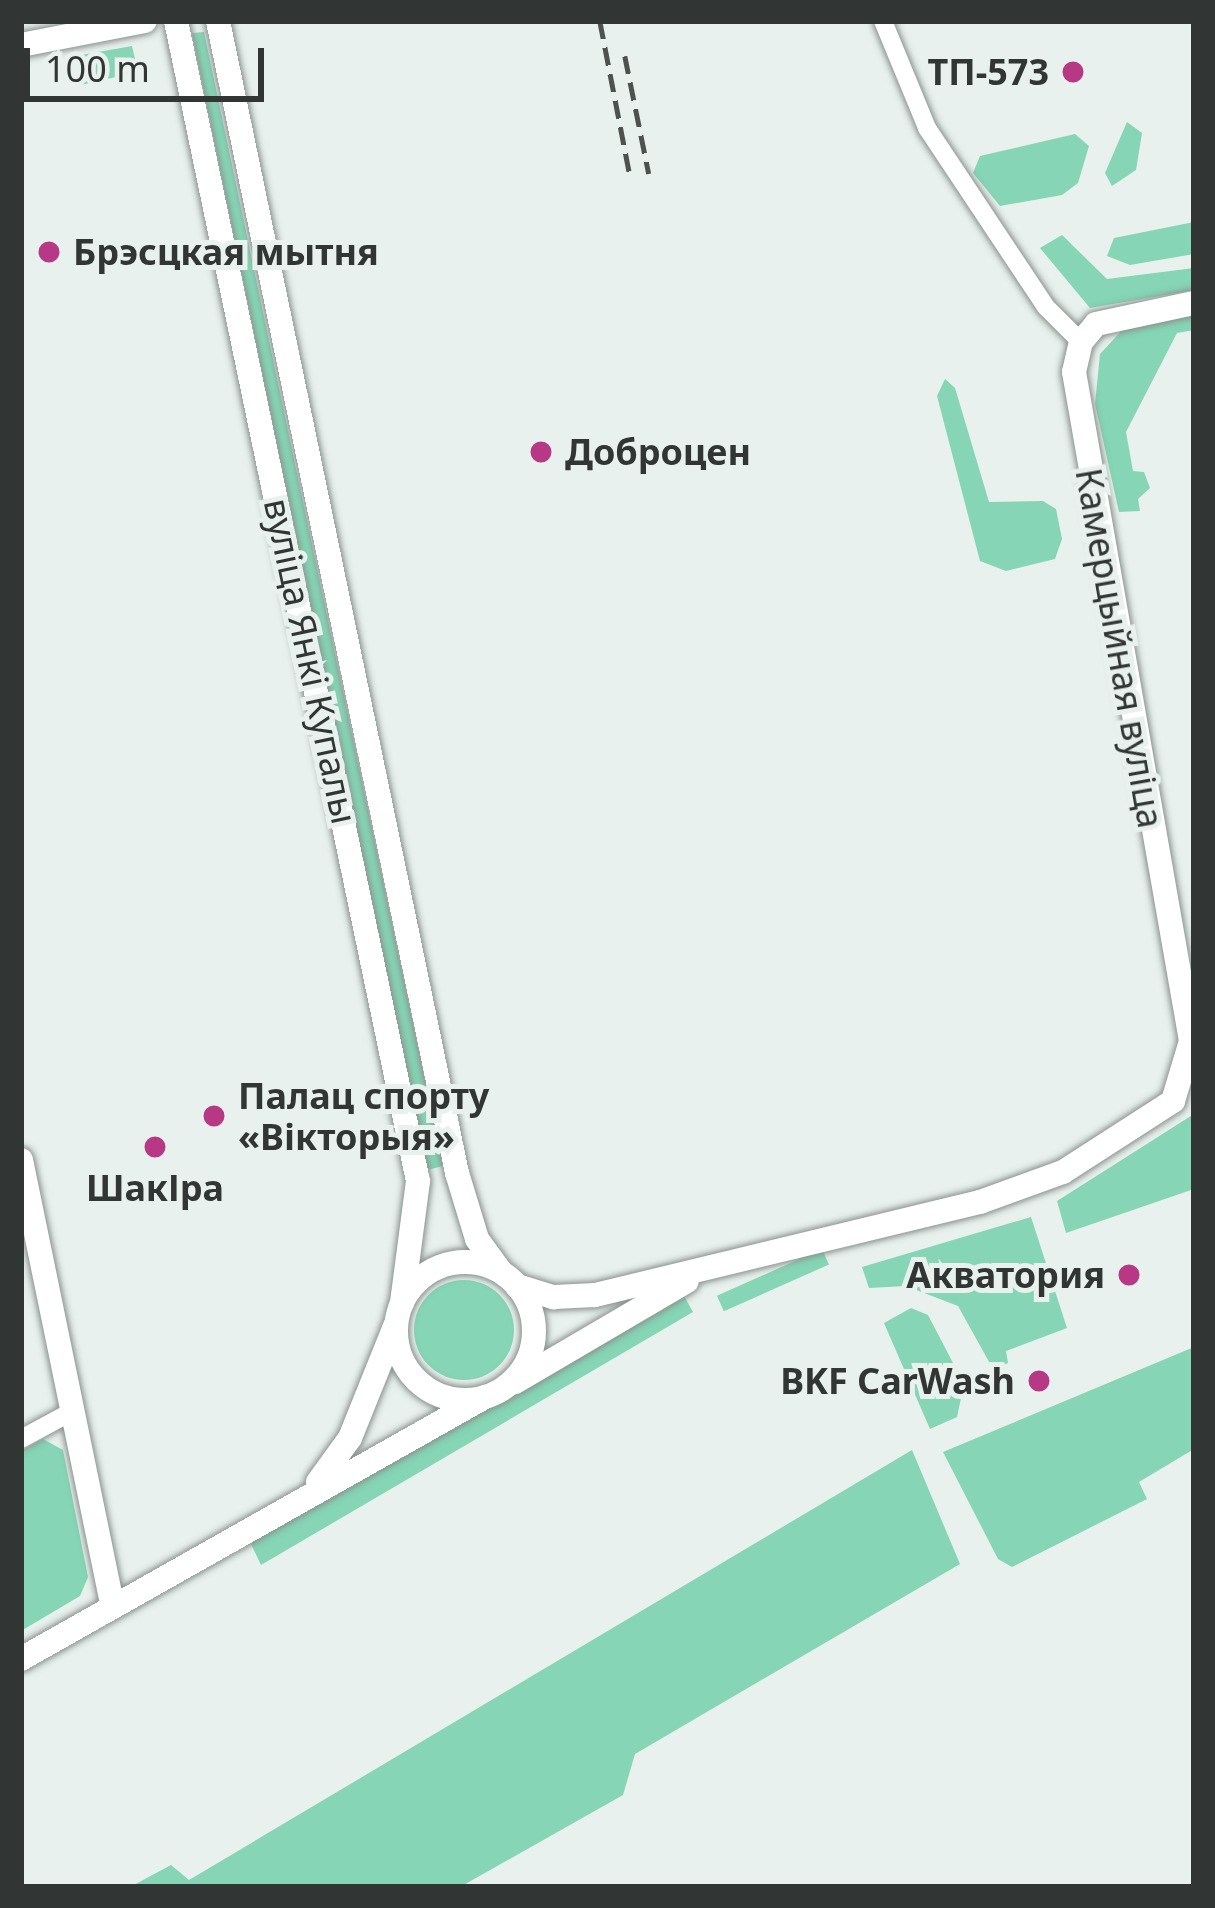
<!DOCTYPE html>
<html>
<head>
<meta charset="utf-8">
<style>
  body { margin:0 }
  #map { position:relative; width:1215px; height:1908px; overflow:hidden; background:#e8f1ed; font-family:"Noto Sans",sans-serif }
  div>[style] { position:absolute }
  .green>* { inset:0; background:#85d5b6; transform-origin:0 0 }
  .round { border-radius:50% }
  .roads { filter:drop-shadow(0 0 3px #8a928f) drop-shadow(0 0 3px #8a928f) }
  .minor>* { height:18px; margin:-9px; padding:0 9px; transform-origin:9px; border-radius:9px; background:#fff }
  .major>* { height:24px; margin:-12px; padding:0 12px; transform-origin:12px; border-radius:12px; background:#fff }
  .major>.ring { margin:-12px; padding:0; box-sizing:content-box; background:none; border:24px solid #fff; border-radius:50% }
  .rail>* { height:4.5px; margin-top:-2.25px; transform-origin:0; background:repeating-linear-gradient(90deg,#4d524f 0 18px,transparent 0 27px) }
  .dots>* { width:33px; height:33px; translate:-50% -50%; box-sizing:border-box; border:6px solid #e8f1ed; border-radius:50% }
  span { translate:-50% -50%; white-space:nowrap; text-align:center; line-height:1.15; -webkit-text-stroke:10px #e8f1ed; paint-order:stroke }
  .poi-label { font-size:36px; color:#313533; font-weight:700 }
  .right { translate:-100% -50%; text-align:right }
  .left { translate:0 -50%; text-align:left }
  .street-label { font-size:36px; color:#313533 }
  .frame { position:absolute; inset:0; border:24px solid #313533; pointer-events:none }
  .scale { position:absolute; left:24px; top:48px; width:240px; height:54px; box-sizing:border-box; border:6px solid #313533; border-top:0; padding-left:15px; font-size:36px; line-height:42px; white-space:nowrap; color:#313533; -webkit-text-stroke:9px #e8f1ed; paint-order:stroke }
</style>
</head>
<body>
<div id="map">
  <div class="green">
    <i style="clip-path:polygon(204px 32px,443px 1166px,427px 1170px,192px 33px)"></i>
    <i style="clip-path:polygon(132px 46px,138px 72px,76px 86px,81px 55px)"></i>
    <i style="clip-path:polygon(1127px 122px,1142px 133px,1136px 170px,1112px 186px,1105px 173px)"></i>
    <i style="clip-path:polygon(1075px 134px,1089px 146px,1078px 183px,1062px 195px,1000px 206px,973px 173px,980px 156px)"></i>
    <i style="clip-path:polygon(1194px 222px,1194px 254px,1130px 265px,1107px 256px,1114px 238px)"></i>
    <i style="clip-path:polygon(1062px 235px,1107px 279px,1194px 268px,1194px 290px,1090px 308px,1040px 248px)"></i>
    <i style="clip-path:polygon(1194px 313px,1194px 330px,1177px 333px,1126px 432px,1133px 471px,1144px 472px,1150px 488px,1138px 499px,1140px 511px,1119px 512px,1095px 404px,1100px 354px,1124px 328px)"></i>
    <i style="clip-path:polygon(945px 379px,955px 388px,989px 502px,1043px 501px,1056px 509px,1062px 539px,1055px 559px,1006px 571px,980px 561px,937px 396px)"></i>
    <i style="clip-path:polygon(1194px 1114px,1194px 1189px,1066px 1233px,1057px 1201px)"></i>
    <i style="clip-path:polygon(1031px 1217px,1067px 1328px,1006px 1351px,1008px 1363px,993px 1369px,958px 1306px,906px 1286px,869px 1288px,862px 1267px)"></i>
    <i style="left:822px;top:1249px;width:17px;height:115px;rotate:66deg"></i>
    <i class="round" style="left:414px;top:1280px;width:100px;height:100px"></i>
    <i style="clip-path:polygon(683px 1294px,693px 1312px,261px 1565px,250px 1542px)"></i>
    <i style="clip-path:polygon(911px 1308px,928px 1315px,964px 1384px,957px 1417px,930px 1429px,884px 1323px)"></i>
    <i style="clip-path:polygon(1194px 1347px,1194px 1449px,1139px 1482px,1147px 1499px,1012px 1567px,998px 1559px,943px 1452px)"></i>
    <i style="clip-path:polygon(43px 1439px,63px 1450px,88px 1577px,80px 1596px,21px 1631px,21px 1451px)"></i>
    <i style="clip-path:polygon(912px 1450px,960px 1564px,635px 1754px,623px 1795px,460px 1887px,130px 1887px,171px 1865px,189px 1880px)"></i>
  </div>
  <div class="roads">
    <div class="minor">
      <i style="left:883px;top:21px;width:116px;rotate:67.6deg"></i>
      <i style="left:927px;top:128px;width:215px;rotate:56.4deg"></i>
      <i style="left:1046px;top:307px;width:49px;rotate:45deg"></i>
      <i style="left:21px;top:1439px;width:59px;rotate:-28.3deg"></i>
    </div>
    <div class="major">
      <i style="left:176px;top:21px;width:1185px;rotate:78.22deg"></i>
      <i style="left:418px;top:1181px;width:123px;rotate:97.5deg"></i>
      <i style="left:218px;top:21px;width:1177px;rotate:78.28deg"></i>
      <i style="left:457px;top:1173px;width:69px;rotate:73.1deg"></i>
      <i style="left:477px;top:1239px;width:39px;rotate:54deg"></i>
      <i style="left:21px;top:45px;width:126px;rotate:-11deg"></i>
      <i style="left:21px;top:1160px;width:454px;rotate:78.4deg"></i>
      <i class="ring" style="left:396px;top:1262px;width:114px;height:114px"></i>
      <i style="left:517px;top:1286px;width:39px;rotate:17deg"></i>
      <i style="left:554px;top:1297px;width:41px;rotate:-2.8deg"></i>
      <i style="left:595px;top:1295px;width:396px;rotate:-13.6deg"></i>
      <i style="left:980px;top:1202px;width:88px;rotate:-19.9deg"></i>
      <i style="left:1063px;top:1172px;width:131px;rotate:-32.8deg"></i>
      <i style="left:1173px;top:1101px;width:63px;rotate:-73.3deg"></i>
      <i style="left:1191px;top:1041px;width:679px;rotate:-99.92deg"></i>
      <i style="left:1074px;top:372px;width:31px;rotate:-77deg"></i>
      <i style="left:1081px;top:342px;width:23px;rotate:-50deg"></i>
      <i style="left:1096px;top:324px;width:100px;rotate:-12.1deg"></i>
      <i style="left:515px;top:1382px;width:199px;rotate:-30.4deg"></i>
      <i style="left:318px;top:1482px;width:54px;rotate:-54deg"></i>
      <i style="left:350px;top:1438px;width:121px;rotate:-68.1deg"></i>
      <i style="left:21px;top:1659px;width:533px;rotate:-29.45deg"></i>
    </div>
  </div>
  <div class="rail">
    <i style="left:600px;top:21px;width:157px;rotate:79deg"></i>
    <i style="left:625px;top:56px;width:120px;rotate:78.5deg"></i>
  </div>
  <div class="dots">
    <i style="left:1073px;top:72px;background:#b73885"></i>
    <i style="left:49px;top:252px;background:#b73885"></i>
    <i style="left:541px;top:452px;background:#b73885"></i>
    <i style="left:214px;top:1116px;background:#b73885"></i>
    <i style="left:155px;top:1147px;background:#b73885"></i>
    <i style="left:1129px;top:1275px;background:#b73885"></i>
    <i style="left:1039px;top:1381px;background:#b73885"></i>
  </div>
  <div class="poi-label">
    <span class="right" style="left:1049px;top:72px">ТП-573</span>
    <span class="left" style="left:73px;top:252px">Брэсцкая мытня</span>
    <span class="left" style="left:565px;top:452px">Доброцен</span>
    <span class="left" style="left:238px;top:1116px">Палац спорту<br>«Вікторыя»</span>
    <span style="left:155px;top:1188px">ШакІра</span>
    <span class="right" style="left:1105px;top:1275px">Акватория</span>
    <span class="right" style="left:1015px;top:1381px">BKF CarWash</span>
  </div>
  <div class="street-label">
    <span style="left:1120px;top:648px;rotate:80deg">Камерцыйная вуліца</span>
    <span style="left:311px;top:661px;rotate:78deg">вуліца Янкі Купалы</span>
  </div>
  <div class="frame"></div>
  <div class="scale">100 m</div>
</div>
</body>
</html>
